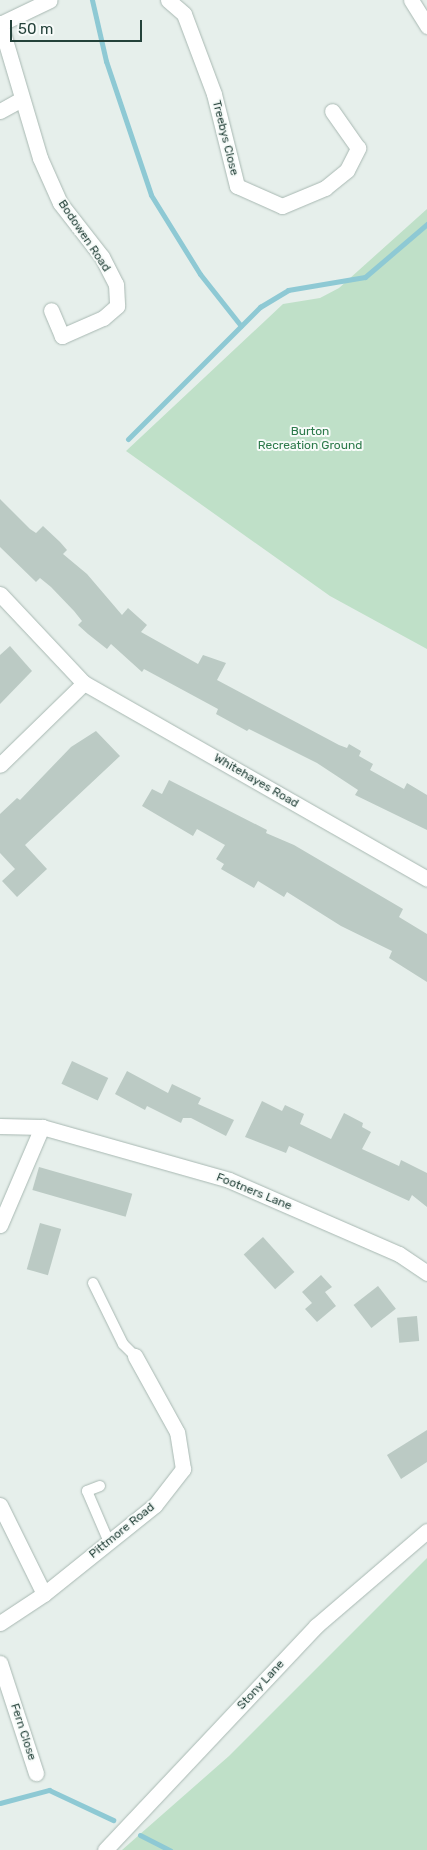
<!DOCTYPE html>
<html>
<head>
<meta charset="utf-8">
<style>
  body { margin:0 }
  #map { position:relative; width:427px; height:1850px; overflow:hidden; background:#e6efeb; font-family:Rubik,sans-serif }
  div>[style] { position:absolute }
  .green>* { inset:0; background:#bfe0c8 }
  .stream>* { height:5px; margin:-2.5px; padding:0 2.5px; transform-origin:2.5px; border-radius:2.5px; background:#8ec9d4 }
  .building>* { inset:0; background:#bbcac4; transform-origin:0 0 }
  .roads { filter:drop-shadow(0 0 1px #a8b8b2) drop-shadow(0 0 1px #a8b8b2) }
  .lane>* { height:10px; margin:-5px; padding:0 5px; transform-origin:5px; border-radius:5px; background:#fff }
  .street>* { height:15px; margin:-7.5px; padding:0 7.5px; transform-origin:7.5px; border-radius:7.5px; background:#fff }
  .secondary>* { height:15px; margin:-7.5px; padding:0 7.5px; transform-origin:7.5px; border-radius:7.5px; background:#fff }
  span { translate:-50% -50%; white-space:nowrap; text-align:center; line-height:1.15; -webkit-text-stroke:4px #f7fbf9; paint-order:stroke }
  .street-label { font-size:12px; color:#24423a }
  .park-label { font-size:12px; color:#2d7a4b }
  .scale { position:absolute; left:10px; top:20px; width:132px; height:22px; box-sizing:border-box; border:2px solid #24423a; border-top:0; padding-left:6px; font-size:15px; line-height:18px; white-space:nowrap; color:#24423a; -webkit-text-stroke:4px #f7fbf9; paint-order:stroke }
</style>
</head>
<body>
<div id="map">
  <div class="green">
    <i style="clip-path:polygon(427px 209px,427px 649px,330px 596px,126px 451px,283px 304px,320px 298px,339px 288px)"></i>
    <i style="clip-path:polygon(427px 1558px,427px 1850px,122px 1850px,229px 1756px)"></i>
  </div>
  <div class="stream">
    <i style="left:92px;top:0;width:63px;rotate:77.1deg"></i>
    <i style="left:106px;top:61px;width:141px;rotate:71.4deg"></i>
    <i style="left:151px;top:195px;width:93px;rotate:58.2deg"></i>
    <i style="left:200px;top:274px;width:66px;rotate:51.7deg"></i>
    <i style="left:128px;top:439px;width:187px;rotate:-45deg"></i>
    <i style="left:260px;top:307px;width:33px;rotate:-31deg"></i>
    <i style="left:288px;top:290px;width:78px;rotate:-9.6deg"></i>
    <i style="left:365px;top:277px;width:82px;rotate:-40.5deg"></i>
    <i style="left:0;top:1803px;width:51px;rotate:-14.9deg"></i>
    <i style="left:49px;top:1790px;width:71px;rotate:25.1deg"></i>
    <i style="left:140px;top:1835px;width:34px;rotate:27deg"></i>
  </div>
  <div class="building">
    <i style="clip-path:polygon(0 499px,30px 529px,36px 533px,43px 526px,60px 542px,67px 550px,63px 554px,87px 574px,122px 615px,128px 608px,147px 625px,141px 632px,198px 664px,203px 655px,226px 663px,217px 680px,339px 745px,347px 748px,349px 744px,361px 751px,359px 756px,373px 764px,370px 770px,404px 789px,407px 783px,427px 795px,427px 830px,355px 795px,358px 790px,317px 763px,249px 729px,247px 731px,216px 714px,218px 709px,144px 669px,142px 672px,111px 644px,107px 649px,88px 634px,78px 625px,82px 621px,74px 611px,51px 587px,40px 578px,36px 582px,0 547px)"></i>
    <i style="clip-path:polygon(10px 646px,32px 671px,0 704px,0 655px)"></i>
    <i style="clip-path:polygon(96px 731px,120px 756px,25px 845px,47px 869px,17px 897px,2px 881px,15px 869px,0 853px,0 814px,17px 798px,20px 800px,71px 747px)"></i>
    <i style="clip-path:polygon(169px 780px,267px 830px,266px 833px,294px 845px,403px 909px,399px 917px,427px 934px,427px 982px,389px 958px,392px 951px,341px 926px,287px 892px,284px 897px,258px 881px,254px 888px,221px 869px,224px 864px,216px 859px,225px 845px,197px 829px,193px 836px,142px 806px,152px 789px,162px 794px)"></i>
    <i style="left:72px;top:1061px;width:40px;height:25px;rotate:25deg"></i>
    <i style="clip-path:polygon(127px 1071px,168px 1093px,172px 1084px,201px 1098px,198px 1104px,234px 1120px,226px 1136px,191px 1118px,183px 1118px,181px 1123px,147px 1106px,145px 1110px,115px 1094px)"></i>
    <i style="clip-path:polygon(262px 1101px,282px 1111px,285px 1105px,304px 1114px,300px 1124px,331px 1139px,344px 1113px,363px 1123px,362px 1127px,371px 1132px,362px 1149px,399px 1166px,401px 1160px,427px 1173px,427px 1207px,412px 1195px,409px 1201px,289px 1146px,286px 1153px,245px 1137px)"></i>
    <i style="left:39px;top:1167px;width:97px;height:24px;rotate:16deg"></i>
    <i style="left:40px;top:1223px;width:22px;height:48px;rotate:16deg"></i>
    <i style="left:263px;top:1237px;width:47px;height:26px;rotate:48deg"></i>
    <i style="clip-path:polygon(321px 1275px,332px 1287px,325px 1292px,336px 1306px,317px 1322px,305px 1309px,312px 1303px,302px 1292px)"></i>
    <i style="left:378px;top:1286px;width:29px;height:31px;rotate:52deg"></i>
    <i style="left:417px;top:1316px;width:25px;height:20px;rotate:85deg"></i>
    <i style="clip-path:polygon(427px 1430px,427px 1462px,401px 1479px,387px 1455px)"></i>
  </div>
  <div class="roads">
    <div class="lane">
      <i style="left:93px;top:1283px;width:68px;rotate:63.8deg"></i>
      <i style="left:123px;top:1344px;width:17px;rotate:45deg"></i>
      <i style="left:100px;top:1486px;width:14px;rotate:159deg"></i>
      <i style="left:87px;top:1491px;width:56px;rotate:66.7deg"></i>
    </div>
    <div class="street">
      <i style="left:168px;top:0;width:21px;rotate:41deg"></i>
      <i style="left:184px;top:14px;width:85px;rotate:69.4deg"></i>
      <i style="left:214px;top:94px;width:95px;rotate:76deg"></i>
      <i style="left:237px;top:186px;width:49px;rotate:24deg"></i>
      <i style="left:282px;top:206px;width:47px;rotate:-22.7deg"></i>
      <i style="left:325px;top:188px;width:28px;rotate:-39deg"></i>
      <i style="left:347px;top:170px;width:25px;rotate:-63deg"></i>
      <i style="left:358px;top:148px;width:45px;rotate:-125.1deg"></i>
      <i style="left:411px;top:0;width:31px;rotate:58deg"></i>
      <i style="left:0;top:23px;width:141px;rotate:73.5deg"></i>
      <i style="left:40px;top:158px;width:49px;rotate:66deg"></i>
      <i style="left:60px;top:203px;width:68px;rotate:52.1deg"></i>
      <i style="left:102px;top:257px;width:30px;rotate:63deg"></i>
      <i style="left:116px;top:284px;width:22px;rotate:87deg"></i>
      <i style="left:117px;top:306px;width:18px;rotate:139deg"></i>
      <i style="left:103px;top:318px;width:45px;rotate:156.3deg"></i>
      <i style="left:62px;top:336px;width:28px;rotate:-113deg"></i>
      <i style="left:0;top:24px;width:55px;rotate:-25.6deg"></i>
      <i style="left:0;top:111px;width:23px;rotate:-29deg"></i>
      <i style="left:0;top:594px;width:122px;rotate:46.7deg"></i>
      <i style="left:84px;top:683px;width:117px;rotate:135.7deg"></i>
      <i style="left:84px;top:683px;width:395px;rotate:29.7deg"></i>
      <i style="left:0;top:1126px;width:42px;rotate:1.4deg"></i>
      <i style="left:42px;top:1127px;width:194px;rotate:15.8deg"></i>
      <i style="left:229px;top:1180px;width:185px;rotate:23.5deg"></i>
      <i style="left:399px;top:1254px;width:34px;rotate:34deg"></i>
      <i style="left:0;top:1225px;width:107px;rotate:-66.8deg"></i>
      <i style="left:0;top:1505px;width:99px;rotate:63.7deg"></i>
      <i style="left:0;top:1623px;width:53px;rotate:-33.4deg"></i>
      <i style="left:44px;top:1594px;width:142px;rotate:-38.7deg"></i>
      <i style="left:155px;top:1505px;width:46px;rotate:-52.1deg"></i>
      <i style="left:183px;top:1469px;width:37px;rotate:-99deg"></i>
      <i style="left:177px;top:1432px;width:87px;rotate:-118.9deg"></i>
      <i style="left:0;top:1663px;width:116px;rotate:71.9deg"></i>
    </div>
    <div class="secondary">
      <i style="left:105px;top:1850px;width:308px;rotate:-46.7deg"></i>
      <i style="left:316px;top:1626px;width:146px;rotate:-40.6deg"></i>
    </div>
  </div>
  <div class="street-label">
    <span style="left:225px;top:138px;rotate:76deg">Treebys Close</span>
    <span style="left:84px;top:236px;rotate:56deg">Bodowen Road</span>
    <span style="left:256px;top:781px;rotate:30deg">Whitehayes Road</span>
    <span style="left:254px;top:1192px;rotate:22deg">Footners Lane</span>
    <span style="left:122px;top:1531px;rotate:-39deg">Pittmore Road</span>
    <span style="left:261px;top:1685px;rotate:-47deg">Stony Lane</span>
    <span style="left:23px;top:1732px;rotate:72deg">Fern Close</span>
  </div>
  <div class="park-label">
    <span style="left:310px;top:439px">Burton<br>Recreation Ground</span>
  </div>
  <div class="scale">50 m</div>
</div>
</body>
</html>
